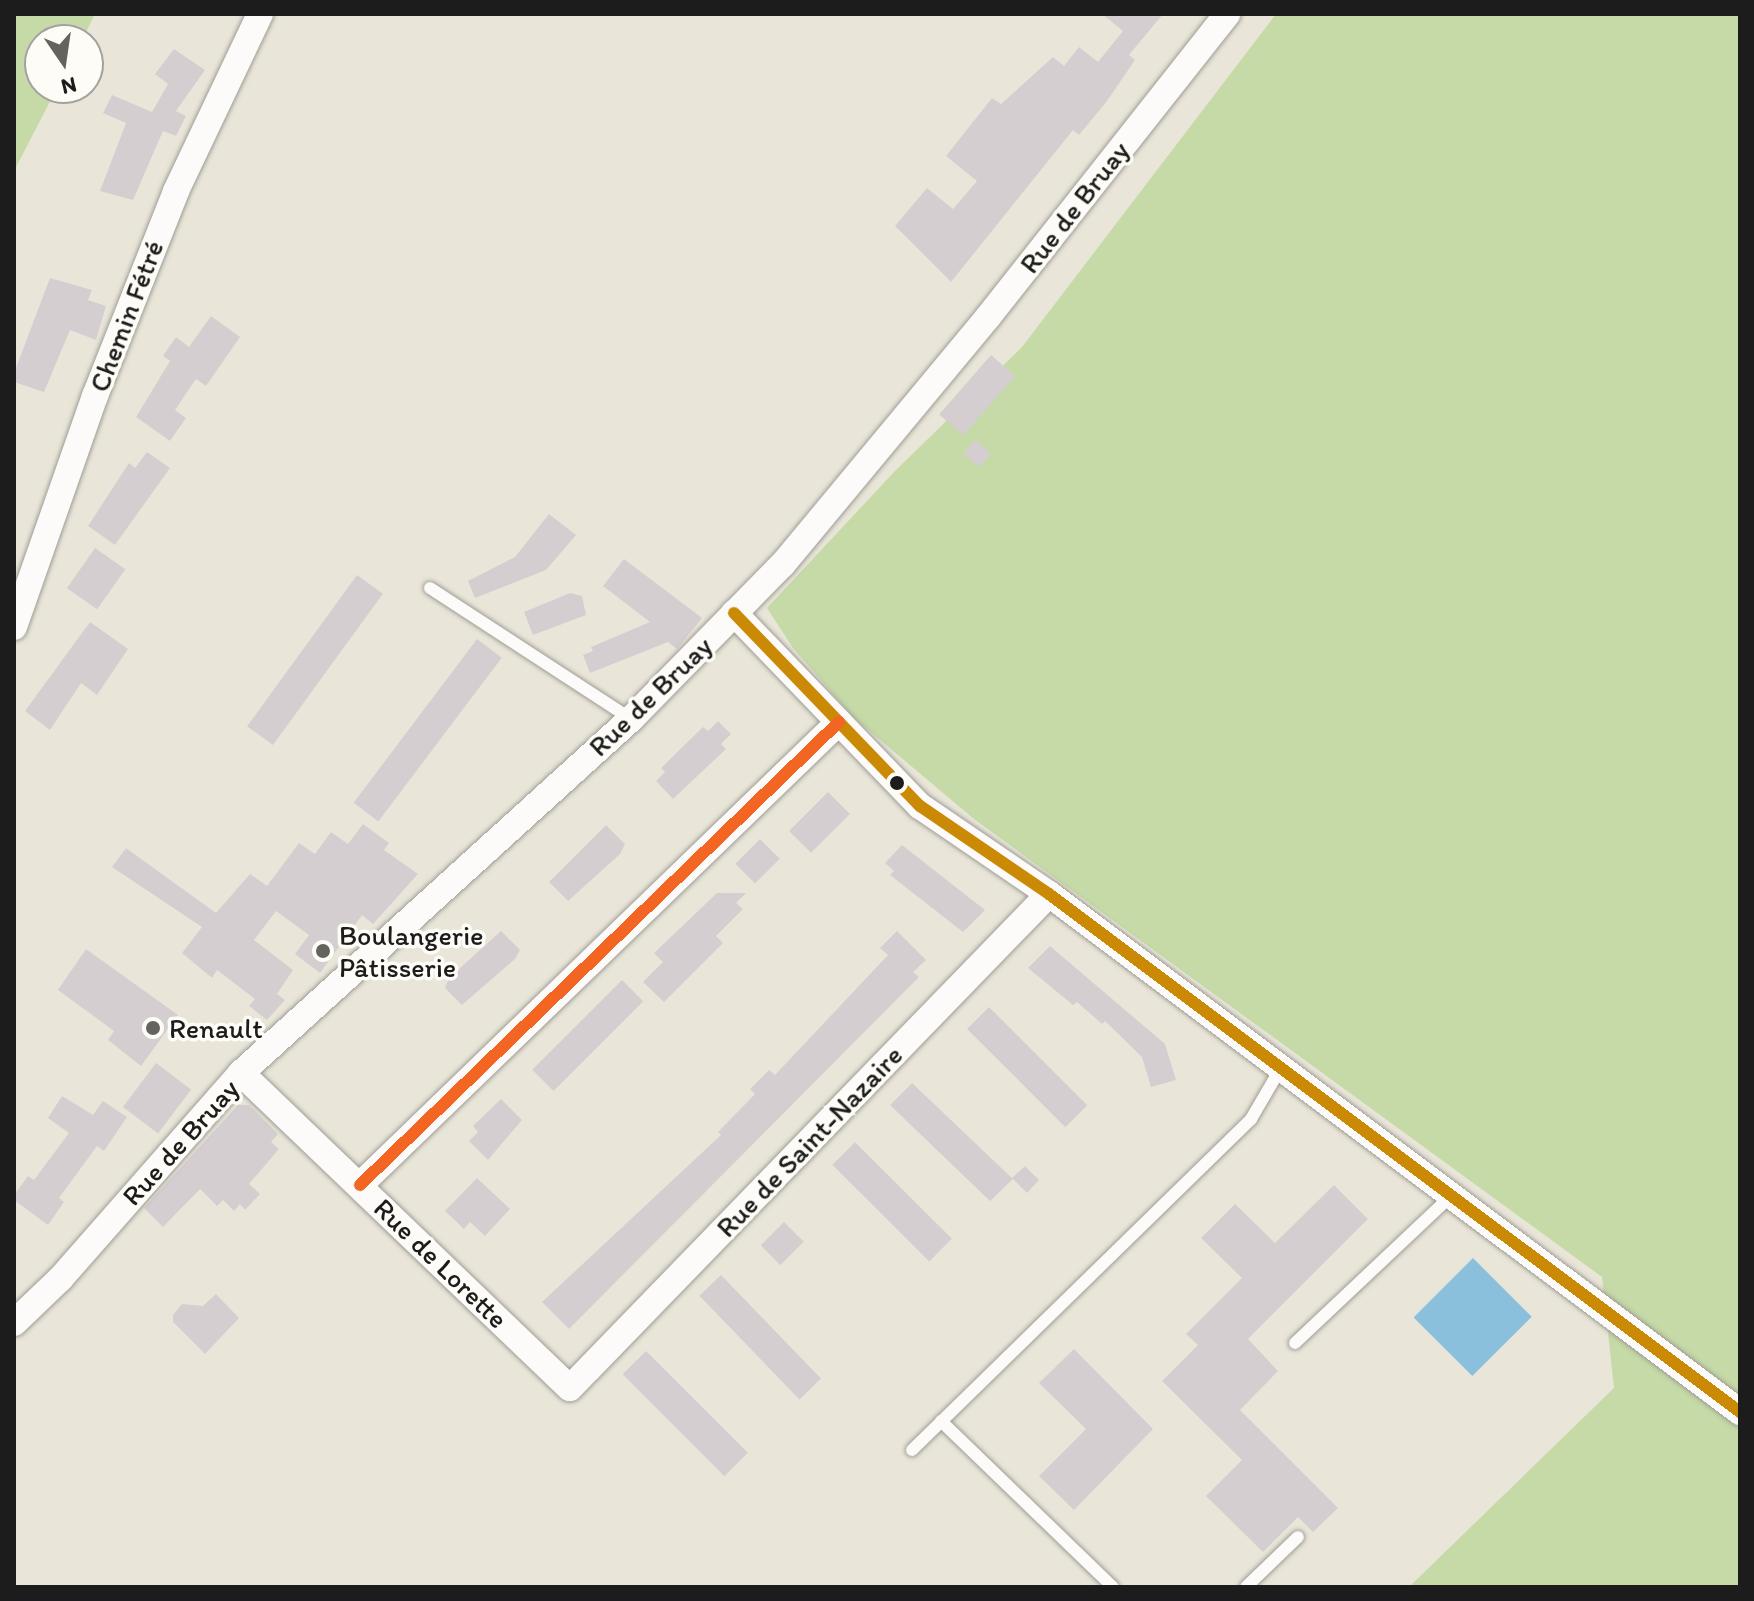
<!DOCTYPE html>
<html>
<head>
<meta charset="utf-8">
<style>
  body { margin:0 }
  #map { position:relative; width:1754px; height:1601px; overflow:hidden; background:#e9e6d9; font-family:Itim,sans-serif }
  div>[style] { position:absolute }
  .green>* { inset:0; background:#c5daa6 }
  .water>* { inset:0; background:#8ac0db; transform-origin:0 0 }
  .building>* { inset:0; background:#d5ced0; transform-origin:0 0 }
  .roads { filter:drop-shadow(0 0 2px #9f9d96) drop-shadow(0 0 2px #9f9d96) }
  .lane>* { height:12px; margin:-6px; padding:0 6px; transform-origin:6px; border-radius:6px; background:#fcfbf9 }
  .street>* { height:26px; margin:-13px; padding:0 13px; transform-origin:13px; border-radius:13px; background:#fcfbf9 }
  .bus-1>* { height:12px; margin:-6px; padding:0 6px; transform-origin:6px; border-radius:6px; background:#cb8a06 }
  .bus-2>* { height:12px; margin:-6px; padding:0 6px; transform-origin:6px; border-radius:6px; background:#f26522 }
  .dots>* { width:22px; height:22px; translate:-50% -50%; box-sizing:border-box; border:4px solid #fdfcf7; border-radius:50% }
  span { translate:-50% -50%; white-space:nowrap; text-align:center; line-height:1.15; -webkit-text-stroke:7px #fdfcf7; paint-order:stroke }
  .street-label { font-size:28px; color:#1c1c1c }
  .poi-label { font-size:28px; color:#1c1c1c }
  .left { translate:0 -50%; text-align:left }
  .frame { position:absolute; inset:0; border:16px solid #1c1c1c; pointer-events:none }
  .north { position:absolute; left:24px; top:24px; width:80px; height:80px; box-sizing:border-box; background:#fdfcf7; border:2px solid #a3a29f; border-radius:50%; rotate:167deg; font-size:22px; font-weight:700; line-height:32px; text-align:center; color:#1c1c1c }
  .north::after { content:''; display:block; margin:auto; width:28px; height:36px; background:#64635e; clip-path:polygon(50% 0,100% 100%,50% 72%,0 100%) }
</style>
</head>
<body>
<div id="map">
  <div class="green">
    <i style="clip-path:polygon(14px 14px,95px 14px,82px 40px,40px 40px,40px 88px,57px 88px,14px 171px)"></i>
    <i style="clip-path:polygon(1276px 14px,1740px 14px,1740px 1587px,1409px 1587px,1614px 1388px,1602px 1277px,974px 819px,854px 718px,793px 648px,767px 608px,894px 472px,1022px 347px)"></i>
  </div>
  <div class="water">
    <i style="left:1473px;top:1258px;width:83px;height:84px;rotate:45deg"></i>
  </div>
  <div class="building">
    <i style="clip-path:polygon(1102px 14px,1163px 14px,1129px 55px,1135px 60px,1107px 101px,1079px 135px,1073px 130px,951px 282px,895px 226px,927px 188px,953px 209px,977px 181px,946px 156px,992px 98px,1001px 104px,1053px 57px,1064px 66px,1079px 47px,1098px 62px,1123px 31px)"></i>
    <i style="clip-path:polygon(174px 49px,205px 70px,176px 111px,186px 116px,176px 136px,163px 131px,133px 200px,100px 191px,126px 123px,103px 113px,112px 95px,152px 112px,168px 84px,155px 74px)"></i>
    <i style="clip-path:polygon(50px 278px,92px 290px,88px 300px,106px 306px,96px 340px,70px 330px,44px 392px,14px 382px,14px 373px)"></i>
    <i style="clip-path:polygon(211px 316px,240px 337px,206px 386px,196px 379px,175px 410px,186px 418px,170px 441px,136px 417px,170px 361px,163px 356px,176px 337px,189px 347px)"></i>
    <i style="left:991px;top:355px;width:32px;height:79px;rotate:41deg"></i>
    <i style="left:975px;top:440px;width:21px;height:18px;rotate:41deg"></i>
    <i style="clip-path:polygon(147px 452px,170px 468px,115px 545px,88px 526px,129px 463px,135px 468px)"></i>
    <i style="clip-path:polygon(549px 514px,576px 535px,546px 570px,475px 598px,468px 581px,515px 557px)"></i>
    <i style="left:95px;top:548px;width:37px;height:49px;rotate:35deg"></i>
    <i style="clip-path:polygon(624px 559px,702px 618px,677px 649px,668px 642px,590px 673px,583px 655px,593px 651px,591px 647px,650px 622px,603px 586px)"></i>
    <i style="left:357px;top:575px;width:32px;height:187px;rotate:36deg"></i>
    <i style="clip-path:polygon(570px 593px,582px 596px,586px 615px,533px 635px,524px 612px)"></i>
    <i style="clip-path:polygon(90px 622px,128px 649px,97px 695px,81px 683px,50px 730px,25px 711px)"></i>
    <i style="left:477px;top:639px;width:31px;height:205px;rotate:37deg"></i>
    <i style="clip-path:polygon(718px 721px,731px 734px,721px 744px,726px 749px,673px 799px,656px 781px,665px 772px,661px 768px,703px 727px,708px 731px)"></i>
    <i style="left:828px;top:792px;width:31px;height:55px;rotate:45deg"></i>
    <i style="clip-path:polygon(363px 824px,389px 843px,384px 850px,418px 874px,373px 924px,362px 915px,320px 973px,295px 954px,309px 935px,276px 911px,254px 940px,293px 970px,277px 994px,285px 1000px,267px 1020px,249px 1006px,255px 999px,217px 970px,212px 978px,182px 953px,202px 927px,112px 867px,126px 848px,216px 913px,250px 874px,267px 886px,299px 843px,315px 854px,331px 832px,348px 844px)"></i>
    <i style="clip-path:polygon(606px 825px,625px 844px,620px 854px,568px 901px,549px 882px)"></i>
    <i style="left:760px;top:839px;width:28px;height:35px;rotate:45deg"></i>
    <i style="clip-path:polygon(902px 845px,985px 910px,963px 932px,890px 875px,894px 871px,885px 863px)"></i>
    <i style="clip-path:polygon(717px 893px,746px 893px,736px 903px,743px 909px,716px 936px,723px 943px,664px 1002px,643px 982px,663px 962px,654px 953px)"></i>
    <i style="clip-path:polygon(501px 931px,520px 950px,515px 959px,462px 1005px,445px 988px,449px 978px)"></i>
    <i style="clip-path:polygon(897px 931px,926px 960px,913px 972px,919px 977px,569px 1329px,542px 1302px,721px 1135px,718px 1132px,755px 1094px,750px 1089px,769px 1070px,775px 1075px,888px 955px,880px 948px)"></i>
    <i style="clip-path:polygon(1050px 946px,1165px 1044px,1176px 1080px,1151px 1087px,1142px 1057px,1105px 1021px,1102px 1024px,1077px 1002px,1073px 1005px,1028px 968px)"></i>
    <i style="clip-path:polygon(86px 949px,178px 1015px,141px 1066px,108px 1040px,114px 1031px,58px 990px)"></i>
    <i style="left:622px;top:980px;width:30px;height:127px;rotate:45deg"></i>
    <i style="left:989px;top:1007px;width:139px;height:31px;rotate:45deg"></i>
    <i style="left:156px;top:1063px;width:44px;height:55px;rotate:37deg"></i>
    <i style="clip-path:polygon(912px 1083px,1012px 1178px,1025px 1166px,1039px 1180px,1027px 1193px,1013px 1179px,990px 1201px,890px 1105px)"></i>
    <i style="clip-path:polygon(62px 1096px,93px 1115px,103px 1101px,127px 1117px,104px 1151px,97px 1146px,59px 1198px,64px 1202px,48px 1225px,14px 1200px,14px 1195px,28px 1176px,34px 1180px,69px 1133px,48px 1118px)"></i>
    <i style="clip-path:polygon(501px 1099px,522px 1120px,488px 1160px,469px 1141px,478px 1132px,473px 1126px)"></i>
    <i style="clip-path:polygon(238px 1105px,249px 1105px,278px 1134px,271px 1142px,279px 1149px,249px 1184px,260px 1194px,245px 1210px,240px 1204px,234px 1211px,223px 1200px,217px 1206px,200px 1189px,163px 1227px,144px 1208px)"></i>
    <i style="left:855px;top:1142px;width:137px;height:32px;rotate:45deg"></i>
    <i style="clip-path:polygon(477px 1178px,510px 1209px,485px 1236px,470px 1222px,464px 1229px,445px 1211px)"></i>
    <i style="clip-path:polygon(1334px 1185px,1368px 1219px,1248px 1339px,1278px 1371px,1240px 1410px,1338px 1508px,1313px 1532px,1298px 1517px,1263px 1552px,1206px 1496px,1242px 1460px,1162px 1381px,1198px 1345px,1186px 1334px,1242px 1278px,1201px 1238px,1235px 1204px,1275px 1243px)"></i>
    <i style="left:784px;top:1222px;width:28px;height:33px;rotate:45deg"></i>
    <i style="left:721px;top:1275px;width:144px;height:30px;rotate:46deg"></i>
    <i style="clip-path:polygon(216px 1294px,239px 1318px,205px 1354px,173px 1322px,173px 1315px,182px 1304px,203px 1306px)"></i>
    <i style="clip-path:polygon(1074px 1349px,1153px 1429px,1074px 1510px,1039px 1476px,1086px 1429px,1039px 1383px)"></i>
    <i style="left:646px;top:1351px;width:144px;height:33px;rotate:45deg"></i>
  </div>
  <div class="roads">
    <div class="lane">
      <i style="left:430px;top:588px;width:240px;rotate:33.1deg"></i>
      <i style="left:1295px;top:1343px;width:214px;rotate:-43.3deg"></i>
      <i style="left:941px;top:1421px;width:239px;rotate:44deg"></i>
      <i style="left:912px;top:1450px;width:474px;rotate:-44.3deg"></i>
      <i style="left:1251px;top:1119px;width:56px;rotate:-59.7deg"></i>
      <i style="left:1246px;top:1587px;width:72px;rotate:-43.9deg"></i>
    </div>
    <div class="street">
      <i style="left:734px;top:613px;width:268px;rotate:46.1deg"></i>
      <i style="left:920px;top:806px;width:156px;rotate:34.3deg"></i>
      <i style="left:1049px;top:894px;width:864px;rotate:36.86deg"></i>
      <i style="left:14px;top:627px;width:245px;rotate:-70.7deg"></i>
      <i style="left:95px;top:396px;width:220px;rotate:-68.4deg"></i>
      <i style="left:176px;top:191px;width:196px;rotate:-64.6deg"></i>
      <i style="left:241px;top:1073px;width:455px;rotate:43.8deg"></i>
      <i style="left:570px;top:1388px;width:688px;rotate:-45.88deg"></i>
      <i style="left:360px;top:1185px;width:666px;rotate:-44.03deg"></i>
      <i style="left:14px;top:1323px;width:65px;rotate:-43.8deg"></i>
      <i style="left:61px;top:1278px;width:273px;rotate:-48.7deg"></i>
      <i style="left:241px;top:1073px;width:527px;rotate:-42.23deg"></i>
      <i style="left:631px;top:719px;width:217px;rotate:-45.6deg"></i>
      <i style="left:783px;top:564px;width:321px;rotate:-50.3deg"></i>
      <i style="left:988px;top:317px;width:386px;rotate:-51.7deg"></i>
    </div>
  </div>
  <div class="bus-1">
    <i style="left:734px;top:613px;width:268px;rotate:46.1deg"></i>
    <i style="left:920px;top:806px;width:156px;rotate:34.3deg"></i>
    <i style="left:1049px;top:894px;width:864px;rotate:36.86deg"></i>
  </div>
  <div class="bus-2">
    <i style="left:360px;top:1185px;width:666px;rotate:-44.03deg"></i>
  </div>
  <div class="dots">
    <i style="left:897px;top:783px;background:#1c1c1c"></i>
    <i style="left:323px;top:951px;background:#64635e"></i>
    <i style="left:153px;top:1028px;background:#64635e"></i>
  </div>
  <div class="street-label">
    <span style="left:1074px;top:207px;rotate:-52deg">Rue de Bruay</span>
    <span style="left:126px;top:316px;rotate:-69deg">Chemin Fétré</span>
    <span style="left:650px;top:696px;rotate:-44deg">Rue de Bruay</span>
    <span style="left:809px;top:1141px;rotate:-46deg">Rue de Saint-Nazaire</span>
    <span style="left:180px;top:1142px;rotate:-48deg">Rue de Bruay</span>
    <span style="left:441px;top:1263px;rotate:44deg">Rue de Lorette</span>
  </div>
  <div class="poi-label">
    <span class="left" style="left:339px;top:951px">Boulangerie<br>Pâtisserie</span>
    <span class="left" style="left:169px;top:1028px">Renault</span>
  </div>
  <div class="frame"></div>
  <div class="north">N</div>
</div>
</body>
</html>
